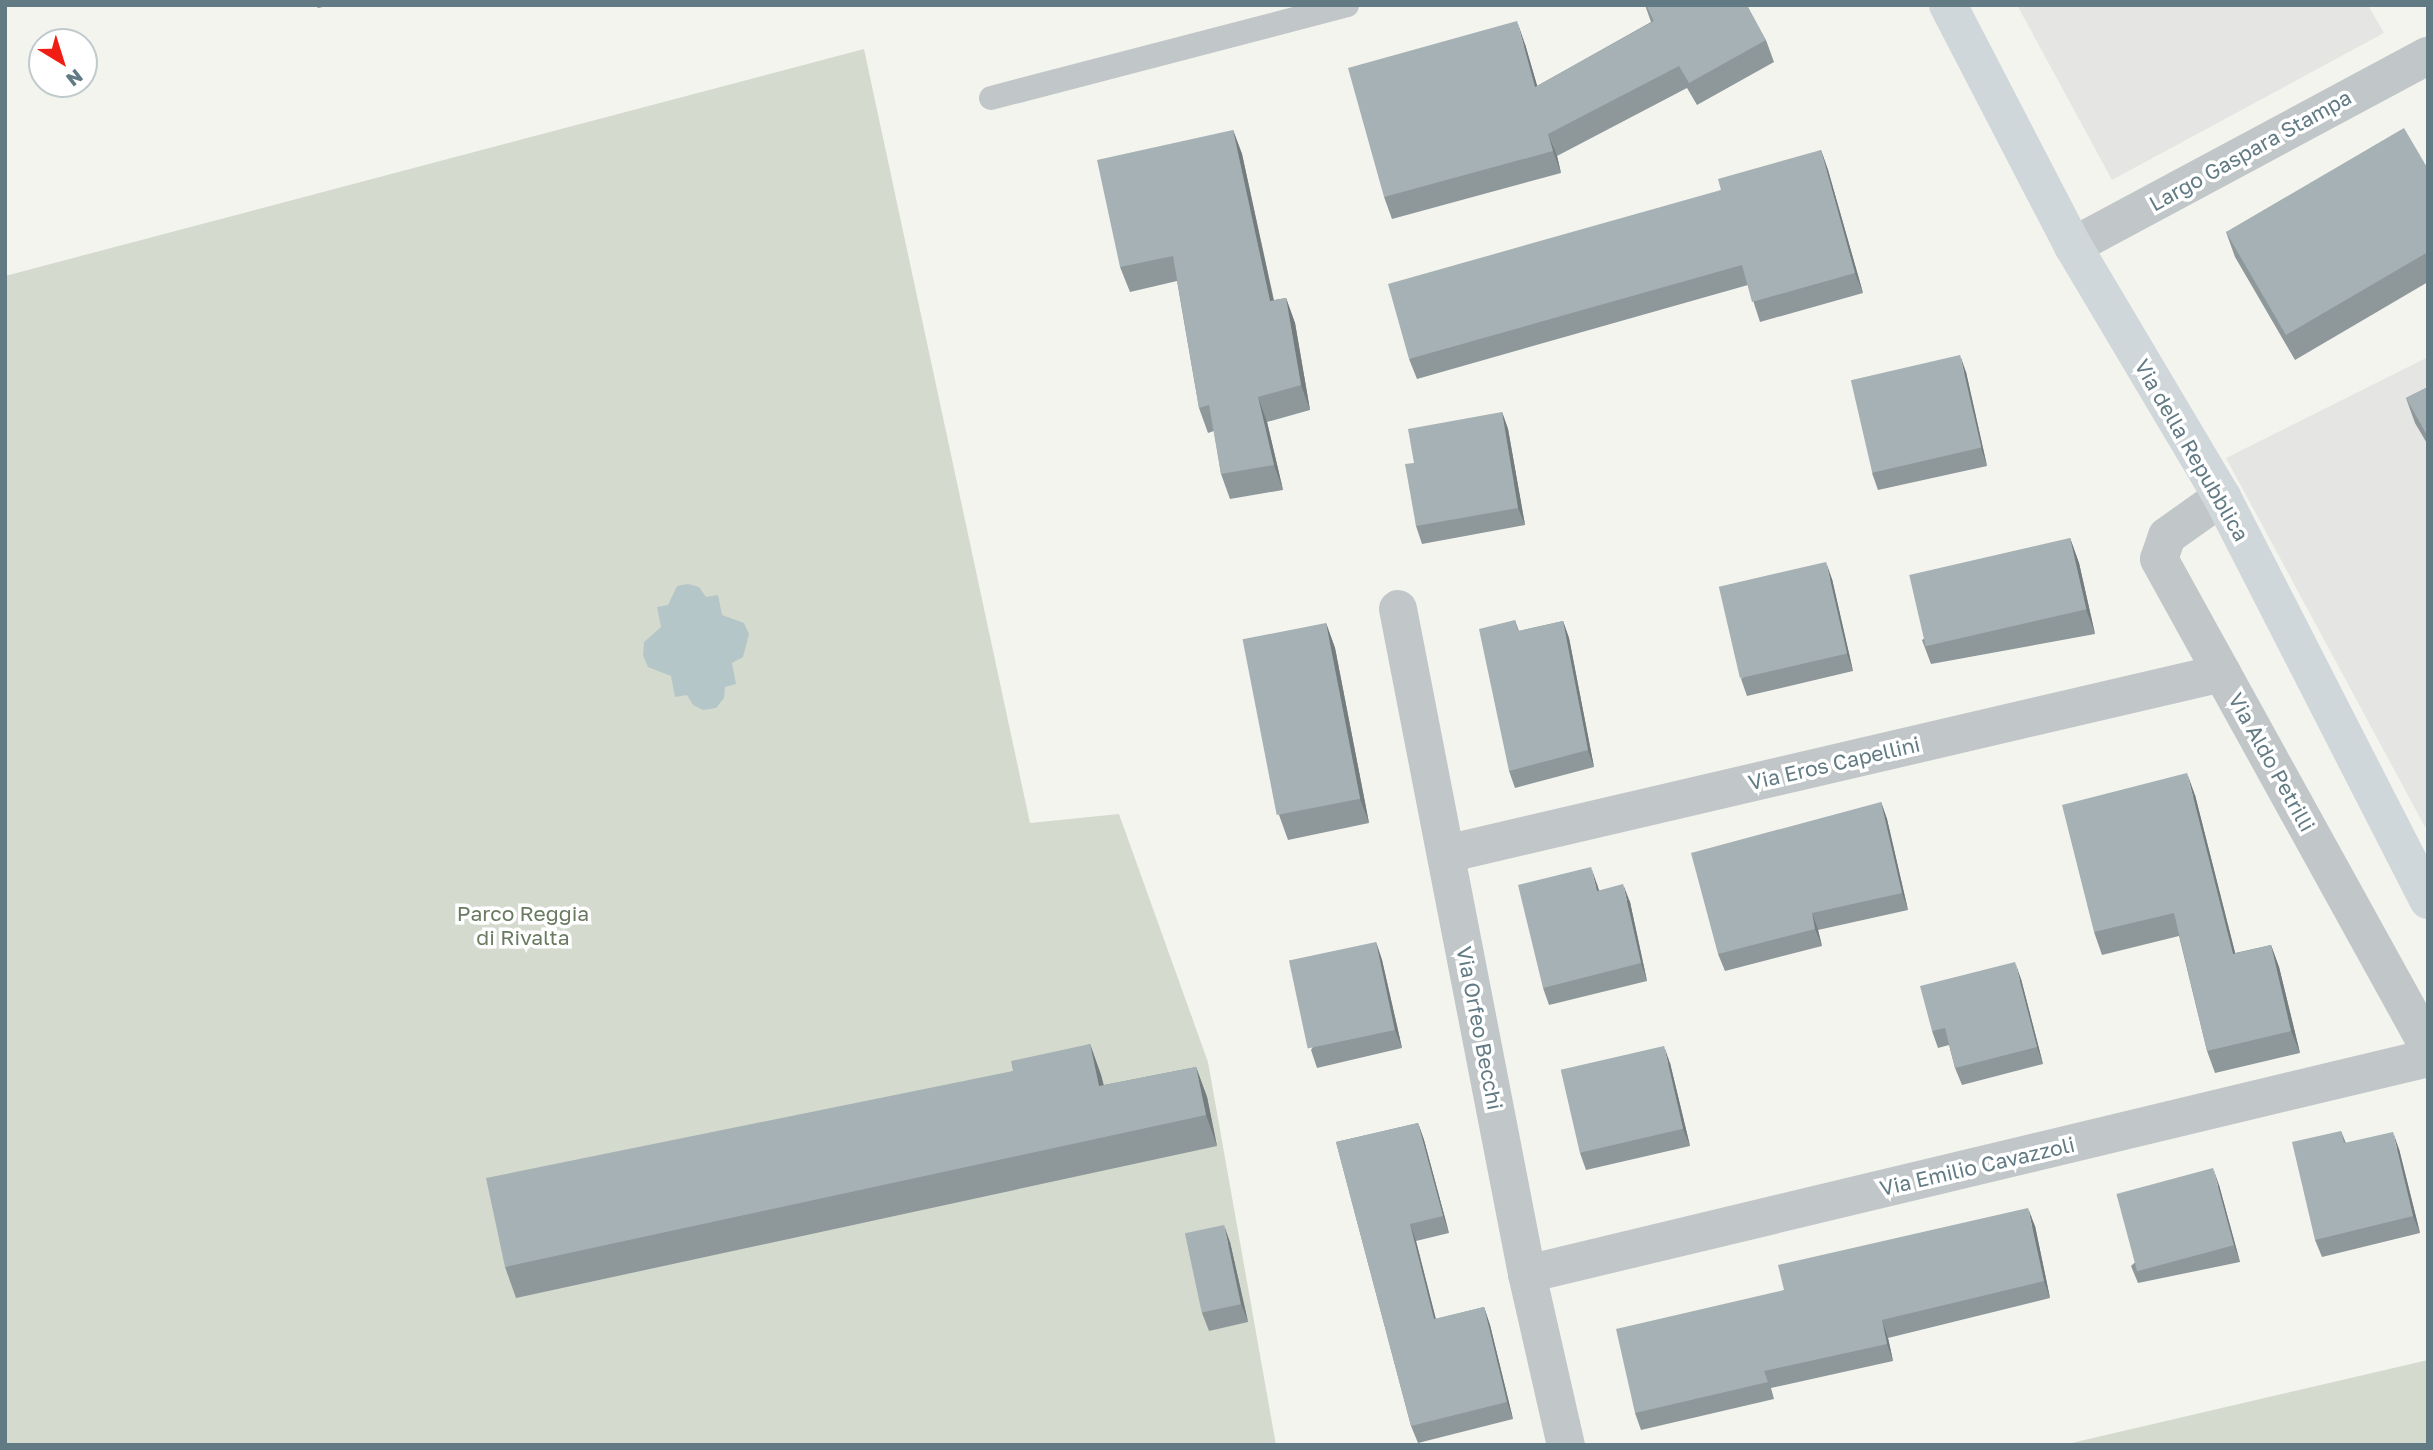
<!DOCTYPE html>
<html>
<head>
<meta charset="utf-8">
<style>
  body { margin:0 }
  #map { position:relative; width:2433px; height:1450px; overflow:hidden; background:#f4f4ef; font-family:"Golos Text",sans-serif }
  div>[style] { position:absolute }
  .built>* { inset:0; background:#e5e5e3 }
  .green>* { inset:0; background:#d5dace }
  .water>* { inset:0; background:#b4c6c7 }
  .lane>* { height:24px; margin:-12px; padding:0 12px; transform-origin:12px; border-radius:12px; background:#c1c6c8 }
  .street>* { height:38px; margin:-19px; padding:0 19px; transform-origin:19px; border-radius:19px; background:#c1c6c8 }
  .primary>* { height:38px; margin:-19px; padding:0 19px; transform-origin:19px; border-radius:19px; background:#d0d7da }
  .wall>* { inset:0; background:#8e989b }
  .shaded-wall>* { inset:0; background:#747c7e }
  .building>* { inset:0; background:#a5b1b4; transform-origin:0 0 }
  span { translate:-50% -50%; white-space:nowrap; text-align:center; line-height:1.15; -webkit-text-stroke:7px #fff; paint-order:stroke }
  .street-label { font-size:21px; color:#617a83 }
  .park-label { font-size:21px; color:#6a7a60 }
  .frame { position:absolute; inset:0; border:7px solid #617a83; pointer-events:none }
  .north { position:absolute; left:28px; top:28px; width:70px; height:70px; box-sizing:border-box; background:#fff; border:2px solid #c0cacd; border-radius:50%; rotate:142deg; font-size:19px; font-weight:700; line-height:28px; text-align:center; color:#617a83 }
  .north::after { content:''; display:block; margin:auto; width:24px; height:32px; background:#f01d14; clip-path:polygon(50% 0,100% 100%,50% 72%,0 100%) }
</style>
</head>
<body>
<div id="map">
  <div class="built">
    <i style="clip-path:polygon(2017px 5px,2368px 5px,2384px 33px,2112px 180px)"></i>
    <i style="clip-path:polygon(2428px 357px,2428px 826px,2425px 827px,2226px 458px)"></i>
  </div>
  <div class="green">
    <i style="clip-path:polygon(864px 49px,1030px 823px,1119px 814px,1208px 1062px,1276px 1445px,5px 1445px,5px 276px)"></i>
    <i style="clip-path:polygon(2428px 1360px,2428px 1445px,2063px 1445px)"></i>
  </div>
  <div class="water">
    <i style="clip-path:polygon(688px 584px,699px 587px,706px 597px,718px 595px,722px 615px,744px 623px,749px 634px,743px 657px,732px 663px,736px 684px,725px 687px,724px 698px,716px 708px,703px 710px,693px 705px,687px 695px,675px 697px,671px 676px,648px 667px,643px 655px,644px 642px,661px 627px,657px 607px,668px 605px,677px 586px)"></i>
  </div>
  <div class="lane">
    <i style="left:991px;top:98px;width:368px;rotate:-14.6deg"></i>
  </div>
  <div class="street">
    <i style="left:2073px;top:246px;width:403px;rotate:-28.2deg"></i>
    <i style="left:2222px;top:497px;width:67px;rotate:144.7deg"></i>
    <i style="left:2167px;top:536px;width:24px;rotate:109deg"></i>
    <i style="left:2159px;top:559px;width:556px;rotate:61.09deg"></i>
    <i style="left:1398px;top:609px;width:677px;rotate:79.02deg"></i>
    <i style="left:1527px;top:1274px;width:175px;rotate:77.2deg"></i>
    <i style="left:1446px;top:854px;width:797px;rotate:-13.13deg"></i>
    <i style="left:1527px;top:1274px;width:927px;rotate:-13.48deg"></i>
  </div>
  <div class="primary">
    <i style="left:1948px;top:5px;width:271px;rotate:62.6deg"></i>
    <i style="left:2073px;top:246px;width:292px;rotate:59.3deg"></i>
    <i style="left:2222px;top:497px;width:453px;rotate:62.9deg"></i>
  </div>
  <div class="wall">
    <i style="clip-path:polygon(316px 5px,332px 5px,318px 8px)"></i>
    <i style="clip-path:polygon(1645px 5px,1766px 40px,1774px 62px,1697px 105px,1687px 88px,1557px 156px,1561px 173px,1392px 219px,1384px 197px,1525px 44px,1537px 86px,1651px 22px)"></i>
    <i style="clip-path:polygon(1233px 130px,1242px 154px,1274px 300px,1286px 298px,1295px 323px,1310px 410px,1267px 422px,1283px 490px,1230px 499px,1221px 474px,1214px 431px,1208px 433px,1199px 408px,1177px 281px,1130px 292px,1120px 267px)"></i>
    <i style="clip-path:polygon(1821px 150px,1828px 170px,1863px 293px,1760px 322px,1748px 285px,1417px 379px,1409px 359px,1721px 190px)"></i>
    <i style="clip-path:polygon(2428px 169px,2428px 282px,2295px 360px,2235px 257px,2226px 232px)"></i>
    <i style="clip-path:polygon(1966px 372px,1987px 466px,1878px 490px,1872px 473px)"></i>
    <i style="clip-path:polygon(2428px 387px,2428px 445px,2415px 423px,2406px 398px)"></i>
    <i style="clip-path:polygon(1502px 412px,1508px 429px,1525px 525px,1422px 544px,1416px 526px,1414px 463px)"></i>
    <i style="clip-path:polygon(2070px 538px,2079px 563px,2095px 634px,1931px 664px,1922px 640px)"></i>
    <i style="clip-path:polygon(1832px 579px,1853px 671px,1747px 696px,1741px 679px)"></i>
    <i style="clip-path:polygon(1515px 620px,1519px 631px,1563px 621px,1569px 638px,1594px 767px,1515px 788px,1509px 771px)"></i>
    <i style="clip-path:polygon(1326px 623px,1335px 648px,1369px 823px,1288px 840px,1279px 815px)"></i>
    <i style="clip-path:polygon(2195px 795px,2235px 953px,2271px 945px,2279px 967px,2300px 1053px,2215px 1073px,2207px 1051px,2179px 936px,2102px 955px,2094px 932px)"></i>
    <i style="clip-path:polygon(1881px 802px,1887px 819px,1908px 910px,1818px 930px,1822px 946px,1725px 971px,1718px 954px)"></i>
    <i style="clip-path:polygon(1597px 884px,1599px 890px,1630px 902px,1647px 981px,1549px 1005px,1543px 988px)"></i>
    <i style="clip-path:polygon(1376px 942px,1382px 960px,1402px 1048px,1317px 1068px,1311px 1050px)"></i>
    <i style="clip-path:polygon(2021px 979px,2043px 1064px,1962px 1085px,1955px 1068px,1949px 1045px,1938px 1048px,1932px 1031px)"></i>
    <i style="clip-path:polygon(1090px 1044px,1101px 1075px,1104px 1085px,1196px 1067px,1207px 1097px,1217px 1146px,516px 1298px,505px 1267px,1013px 1071px)"></i>
    <i style="clip-path:polygon(1670px 1063px,1690px 1146px,1586px 1170px,1580px 1153px)"></i>
    <i style="clip-path:polygon(1418px 1123px,1424px 1140px,1449px 1233px,1416px 1241px,1436px 1319px,1484px 1307px,1490px 1325px,1513px 1419px,1418px 1443px,1411px 1426px,1336px 1142px)"></i>
    <i style="clip-path:polygon(2341px 1131px,2346px 1143px,2399px 1149px,2420px 1233px,2322px 1257px,2315px 1240px)"></i>
    <i style="clip-path:polygon(2219px 1185px,2240px 1262px,2138px 1283px,2131px 1266px)"></i>
    <i style="clip-path:polygon(2035px 1226px,2050px 1298px,1888px 1338px,1893px 1361px,1771px 1388px,1774px 1399px,1641px 1430px,1635px 1413px,1784px 1290px)"></i>
    <i style="clip-path:polygon(1230px 1242px,1248px 1322px,1209px 1331px,1202px 1313px)"></i>
  </div>
  <div class="shaded-wall">
    <i style="clip-path:polygon(1517px 21px,1525px 44px,1544px 109px,1535px 87px)"></i>
    <i style="clip-path:polygon(1233px 130px,1242px 154px,1279px 326px,1270px 301px)"></i>
    <i style="clip-path:polygon(1548px 134px,1557px 156px,1561px 173px,1553px 151px)"></i>
    <i style="clip-path:polygon(1821px 150px,1828px 170px,1863px 293px,1855px 273px)"></i>
    <i style="clip-path:polygon(1286px 298px,1295px 323px,1310px 410px,1301px 385px)"></i>
    <i style="clip-path:polygon(1960px 355px,1966px 372px,1987px 466px,1981px 448px)"></i>
    <i style="clip-path:polygon(1258px 397px,1267px 422px,1283px 490px,1274px 465px)"></i>
    <i style="clip-path:polygon(1502px 412px,1508px 429px,1525px 525px,1518px 508px)"></i>
    <i style="clip-path:polygon(2070px 538px,2079px 563px,2095px 634px,2086px 609px)"></i>
    <i style="clip-path:polygon(1826px 562px,1832px 579px,1853px 671px,1847px 654px)"></i>
    <i style="clip-path:polygon(1563px 621px,1569px 638px,1594px 767px,1588px 750px)"></i>
    <i style="clip-path:polygon(1326px 623px,1335px 648px,1369px 823px,1360px 799px)"></i>
    <i style="clip-path:polygon(2187px 773px,2195px 795px,2241px 976px,2233px 954px)"></i>
    <i style="clip-path:polygon(1881px 802px,1887px 819px,1908px 910px,1902px 893px)"></i>
    <i style="clip-path:polygon(1591px 867px,1597px 884px,1603px 908px,1597px 891px)"></i>
    <i style="clip-path:polygon(1623px 884px,1630px 902px,1647px 981px,1641px 963px)"></i>
    <i style="clip-path:polygon(1812px 913px,1818px 930px,1822px 946px,1815px 929px)"></i>
    <i style="clip-path:polygon(1376px 942px,1382px 960px,1402px 1048px,1395px 1030px)"></i>
    <i style="clip-path:polygon(2271px 945px,2279px 967px,2300px 1053px,2291px 1031px)"></i>
    <i style="clip-path:polygon(2015px 962px,2021px 979px,2043px 1064px,2037px 1047px)"></i>
    <i style="clip-path:polygon(1090px 1044px,1101px 1075px,1110px 1116px,1099px 1086px)"></i>
    <i style="clip-path:polygon(1664px 1046px,1670px 1063px,1690px 1146px,1683px 1129px)"></i>
    <i style="clip-path:polygon(1196px 1067px,1207px 1097px,1217px 1146px,1206px 1115px)"></i>
    <i style="clip-path:polygon(1418px 1123px,1424px 1140px,1449px 1233px,1443px 1216px)"></i>
    <i style="clip-path:polygon(2393px 1132px,2399px 1149px,2420px 1233px,2413px 1216px)"></i>
    <i style="clip-path:polygon(2213px 1168px,2219px 1185px,2240px 1262px,2234px 1245px)"></i>
    <i style="clip-path:polygon(2028px 1208px,2035px 1226px,2050px 1298px,2044px 1281px)"></i>
    <i style="clip-path:polygon(1410px 1224px,1416px 1241px,1440px 1336px,1434px 1319px)"></i>
    <i style="clip-path:polygon(1224px 1225px,1230px 1242px,1248px 1322px,1241px 1304px)"></i>
    <i style="clip-path:polygon(1484px 1307px,1490px 1325px,1513px 1419px,1507px 1402px)"></i>
    <i style="clip-path:polygon(1882px 1320px,1888px 1338px,1893px 1361px,1887px 1344px)"></i>
  </div>
  <div class="building">
    <i style="clip-path:polygon(1646px 5px,1747px 5px,1766px 40px,1689px 83px,1679px 66px,1548px 134px,1553px 151px,1384px 197px,1348px 68px,1517px 21px,1535px 87px,1654px 21px)"></i>
    <i style="clip-path:polygon(2404px 128px,2428px 169px,2428px 252px,2286px 335px,2226px 232px)"></i>
    <i style="clip-path:polygon(1233px 130px,1270px 301px,1286px 298px,1301px 385px,1258px 397px,1274px 465px,1221px 474px,1209px 405px,1199px 408px,1173px 256px,1120px 267px,1097px 160px)"></i>
    <i style="clip-path:polygon(1821px 150px,1855px 273px,1752px 302px,1742px 265px,1409px 359px,1388px 284px,1721px 190px,1718px 179px)"></i>
    <i style="left:1960px;top:355px;width:95px;height:112px;rotate:77deg"></i>
    <i style="clip-path:polygon(2428px 387px,2428px 437px,2406px 398px)"></i>
    <i style="clip-path:polygon(1502px 412px,1518px 508px,1416px 526px,1405px 464px,1414px 463px,1408px 429px)"></i>
    <i style="left:2070px;top:538px;width:73px;height:165px;rotate:77deg"></i>
    <i style="left:1826px;top:562px;width:94px;height:110px;rotate:77deg"></i>
    <i style="clip-path:polygon(1515px 620px,1518px 631px,1563px 621px,1588px 750px,1509px 771px,1479px 629px)"></i>
    <i style="left:1326px;top:623px;width:179px;height:85px;rotate:79deg"></i>
    <i style="clip-path:polygon(2187px 773px,2233px 954px,2271px 945px,2291px 1031px,2207px 1051px,2174px 913px,2094px 932px,2062px 805px)"></i>
    <i style="clip-path:polygon(1881px 802px,1902px 893px,1812px 913px,1815px 929px,1718px 954px,1691px 853px)"></i>
    <i style="clip-path:polygon(1591px 867px,1597px 891px,1623px 884px,1641px 963px,1543px 988px,1518px 885px)"></i>
    <i style="left:1376px;top:942px;width:90px;height:89px;rotate:78deg"></i>
    <i style="clip-path:polygon(2015px 962px,2037px 1047px,1955px 1068px,1945px 1028px,1932px 1031px,1920px 986px)"></i>
    <i style="clip-path:polygon(1090px 1044px,1099px 1086px,1196px 1067px,1206px 1115px,505px 1267px,486px 1178px,1013px 1071px,1011px 1061px)"></i>
    <i style="left:1664px;top:1046px;width:85px;height:106px;rotate:77deg"></i>
    <i style="clip-path:polygon(1418px 1123px,1443px 1216px,1410px 1224px,1434px 1319px,1484px 1307px,1507px 1402px,1411px 1426px,1336px 1142px)"></i>
    <i style="clip-path:polygon(2341px 1131px,2344px 1143px,2393px 1132px,2413px 1216px,2315px 1240px,2292px 1142px)"></i>
    <i style="left:2213px;top:1168px;width:80px;height:100px;rotate:75deg"></i>
    <i style="clip-path:polygon(2028px 1208px,2044px 1281px,1882px 1320px,1887px 1344px,1764px 1371px,1768px 1382px,1635px 1413px,1616px 1329px,1784px 1290px,1778px 1265px)"></i>
    <i style="left:1224px;top:1225px;width:81px;height:40px;rotate:78deg"></i>
  </div>
  <div class="street-label">
    <span style="left:2250px;top:150px;rotate:-29deg">Largo Gaspara Stampa</span>
    <span style="left:2192px;top:450px;rotate:60deg">Via della Repubblica</span>
    <span style="left:2272px;top:762px;rotate:61deg">Via Aldo Petrilli</span>
    <span style="left:1834px;top:763px;rotate:-13deg">Via Eros Capellini</span>
    <span style="left:1480px;top:1028px;rotate:79deg">Via Orfeo Becchi</span>
    <span style="left:1977px;top:1166px;rotate:-13deg">Via Emilio Cavazzoli</span>
  </div>
  <div class="park-label">
    <span style="left:523px;top:925px">Parco Reggia<br>di Rivalta</span>
  </div>
  <div class="frame"></div>
  <div class="north">N</div>
</div>
</body>
</html>
